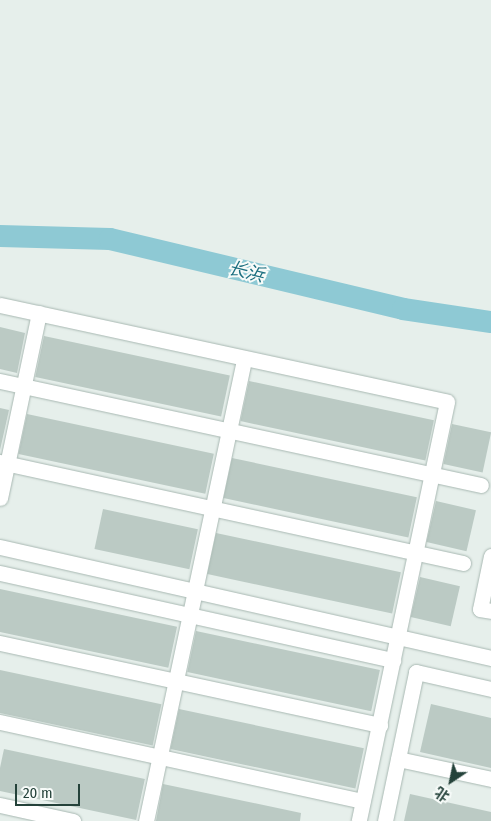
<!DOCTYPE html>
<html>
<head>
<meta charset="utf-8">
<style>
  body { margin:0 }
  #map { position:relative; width:491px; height:821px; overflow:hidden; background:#e6efeb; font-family:"Fira Sans Condensed","Noto Sans SC",sans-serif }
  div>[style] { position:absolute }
  .canal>* { height:22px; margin:-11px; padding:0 11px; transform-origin:11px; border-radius:11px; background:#8ec9d4 }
  .building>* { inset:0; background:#bbcac4; transform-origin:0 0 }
  .roads { filter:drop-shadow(0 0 1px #a8b8b2) drop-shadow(0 0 1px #a8b8b2) }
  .minor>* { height:15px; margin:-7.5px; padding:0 7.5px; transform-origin:7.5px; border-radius:7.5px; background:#fff }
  span { translate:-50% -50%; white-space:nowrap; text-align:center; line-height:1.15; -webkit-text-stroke:4px #f7fbf9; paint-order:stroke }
  .water-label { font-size:18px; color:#1c6f80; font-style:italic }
  .north { position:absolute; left:426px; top:756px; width:50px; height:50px; -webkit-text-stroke:4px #f7fbf9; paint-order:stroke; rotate:214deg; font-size:14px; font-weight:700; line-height:20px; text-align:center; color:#24423a }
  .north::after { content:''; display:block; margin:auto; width:18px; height:22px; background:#24423a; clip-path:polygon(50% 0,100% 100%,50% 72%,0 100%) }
  .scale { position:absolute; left:15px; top:784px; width:65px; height:22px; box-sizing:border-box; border:2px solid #24423a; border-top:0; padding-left:6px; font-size:15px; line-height:18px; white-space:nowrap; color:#24423a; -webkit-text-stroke:4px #f7fbf9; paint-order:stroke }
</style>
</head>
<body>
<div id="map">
  <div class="canal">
    <i style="left:0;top:236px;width:110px;rotate:1.6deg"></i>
    <i style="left:110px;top:239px;width:301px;rotate:13.4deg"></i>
    <i style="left:403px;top:309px;width:89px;rotate:8.4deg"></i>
  </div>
  <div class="building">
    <i style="clip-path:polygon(0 327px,25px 333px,17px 373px,0 369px)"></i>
    <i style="left:44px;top:336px;width:190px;height:42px;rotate:12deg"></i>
    <i style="left:249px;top:381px;width:189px;height:41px;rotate:12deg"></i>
    <i style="clip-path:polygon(0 408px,9px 410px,0 450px)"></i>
    <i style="left:27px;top:414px;width:191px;height:41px;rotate:12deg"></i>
    <i style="left:452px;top:424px;width:40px;height:41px;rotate:12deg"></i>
    <i style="left:232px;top:458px;width:189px;height:41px;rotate:12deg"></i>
    <i style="left:436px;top:501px;width:41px;height:42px;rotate:13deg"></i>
    <i style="left:103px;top:509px;width:97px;height:41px;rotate:12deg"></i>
    <i style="left:216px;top:533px;width:189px;height:42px;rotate:12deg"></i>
    <i style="left:420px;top:577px;width:41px;height:41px;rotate:13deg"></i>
    <i style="left:0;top:589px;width:181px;height:42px;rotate:12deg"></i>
    <i style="left:196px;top:631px;width:188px;height:42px;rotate:12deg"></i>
    <i style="left:0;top:670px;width:165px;height:42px;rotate:12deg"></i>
    <i style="clip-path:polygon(431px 704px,491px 718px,491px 768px,420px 752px)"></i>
    <i style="left:179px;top:709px;width:189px;height:41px;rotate:12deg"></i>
    <i style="left:4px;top:749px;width:144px;height:42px;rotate:12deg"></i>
    <i style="clip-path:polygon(163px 784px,301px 813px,300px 821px,156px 821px)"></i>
    <i style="clip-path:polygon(410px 794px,491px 812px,491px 821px,404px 821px)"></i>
  </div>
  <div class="roads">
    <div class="minor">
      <i style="left:0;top:305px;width:457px;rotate:12.2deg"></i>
      <i style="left:447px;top:402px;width:428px;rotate:101.9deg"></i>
      <i style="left:0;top:381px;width:492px;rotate:12.2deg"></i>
      <i style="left:0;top:462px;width:474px;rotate:12.3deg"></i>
      <i style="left:0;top:498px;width:189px;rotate:-78.1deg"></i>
      <i style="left:0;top:547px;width:503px;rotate:12.74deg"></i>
      <i style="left:491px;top:556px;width:54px;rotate:101.7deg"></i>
      <i style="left:480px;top:609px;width:11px;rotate:10deg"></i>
      <i style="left:0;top:573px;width:403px;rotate:12.5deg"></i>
      <i style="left:0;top:643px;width:389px;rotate:12.2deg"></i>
      <i style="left:0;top:722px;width:371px;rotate:12.3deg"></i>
      <i style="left:398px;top:759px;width:95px;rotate:12.1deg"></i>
      <i style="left:0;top:805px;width:75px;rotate:12.4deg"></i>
      <i style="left:146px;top:821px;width:473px;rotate:-78deg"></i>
      <i style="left:385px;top:821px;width:152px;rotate:-78.2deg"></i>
      <i style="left:416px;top:672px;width:77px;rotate:12.8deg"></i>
    </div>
  </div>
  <div class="water-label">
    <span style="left:246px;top:272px;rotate:14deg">长浜</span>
  </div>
  <div class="north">北</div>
  <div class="scale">20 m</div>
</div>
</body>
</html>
